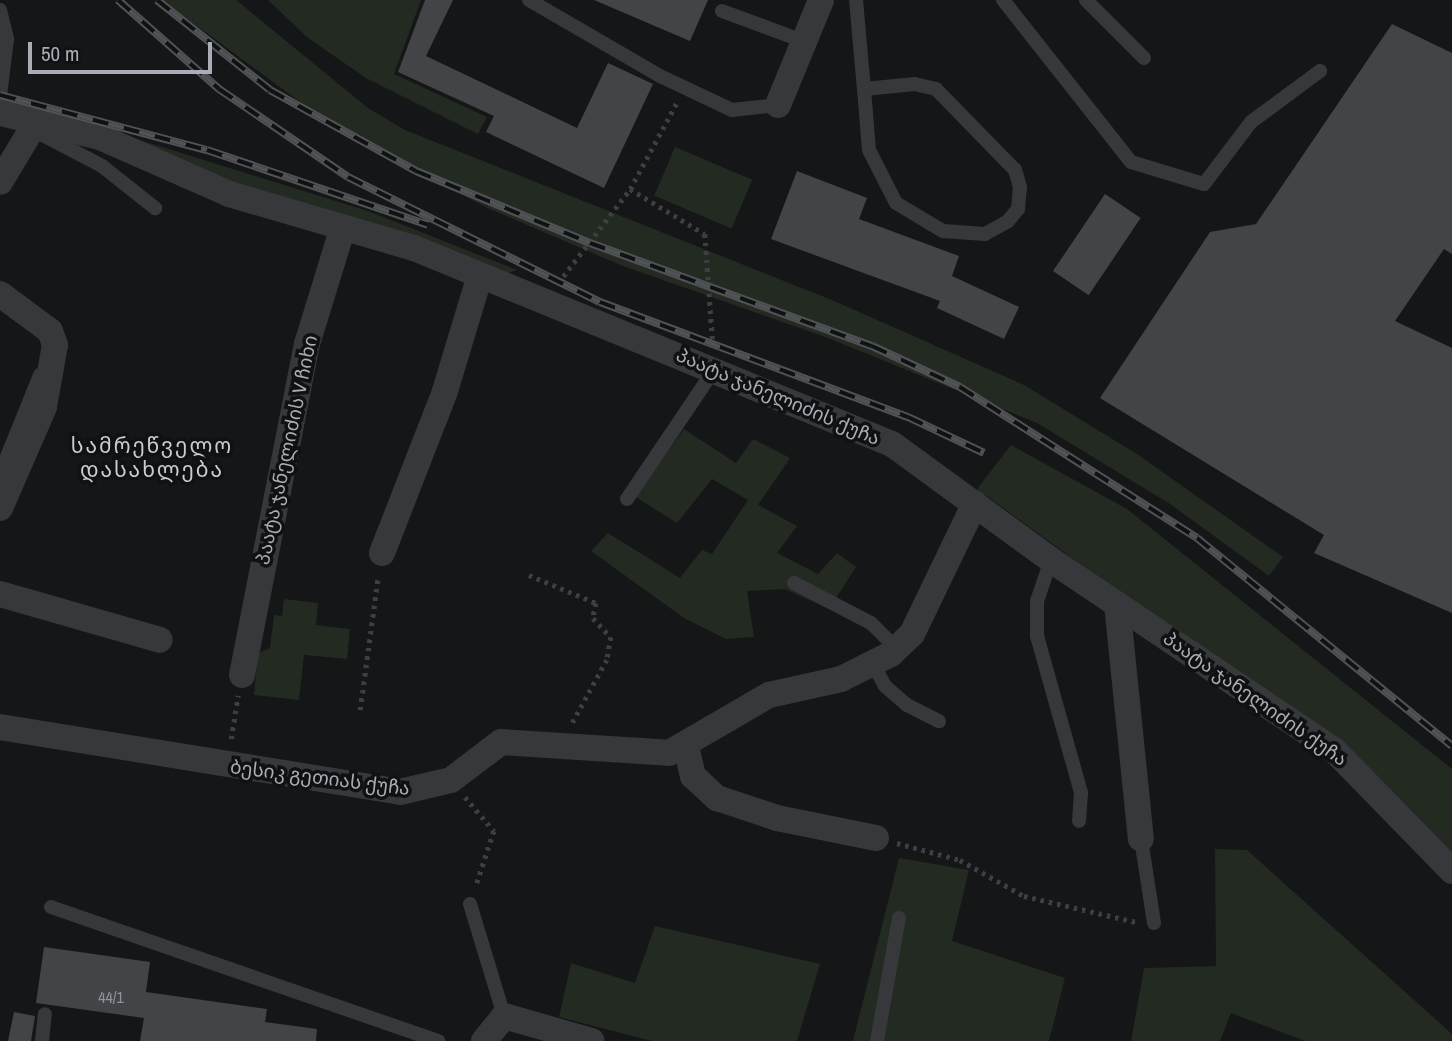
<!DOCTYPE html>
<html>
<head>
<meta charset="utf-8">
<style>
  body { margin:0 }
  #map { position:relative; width:1452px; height:1041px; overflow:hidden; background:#151617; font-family:"Archivo Narrow","Noto Sans Georgian",sans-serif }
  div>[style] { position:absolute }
  .green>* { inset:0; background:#222a22; transform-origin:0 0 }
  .building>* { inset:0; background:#434447; transform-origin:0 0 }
  .path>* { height:4.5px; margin-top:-2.25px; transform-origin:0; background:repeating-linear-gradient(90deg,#3d3f43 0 3.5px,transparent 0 8.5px) }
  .service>* { height:14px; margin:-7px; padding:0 7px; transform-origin:7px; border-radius:7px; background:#37383c }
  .minor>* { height:26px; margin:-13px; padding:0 13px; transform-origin:13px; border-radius:13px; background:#37383c }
  .rail>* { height:8px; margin-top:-4px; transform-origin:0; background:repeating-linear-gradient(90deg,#101112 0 16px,#505256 0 32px); box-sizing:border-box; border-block:2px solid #505256 }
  span { translate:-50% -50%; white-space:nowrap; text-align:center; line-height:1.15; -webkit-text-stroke:7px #101112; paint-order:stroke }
  .number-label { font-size:16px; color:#90949a }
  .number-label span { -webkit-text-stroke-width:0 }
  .street-label { font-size:19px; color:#a9aeb6 }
  .neighbourhood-label { font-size:21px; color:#c9ccd2; letter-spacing:2px }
  .scale { position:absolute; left:28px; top:42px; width:184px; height:32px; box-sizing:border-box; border:4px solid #a9aeb6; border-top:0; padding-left:9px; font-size:21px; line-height:24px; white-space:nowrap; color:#a9aeb6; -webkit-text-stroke:5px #101112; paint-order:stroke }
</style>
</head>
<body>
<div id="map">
  <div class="green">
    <i style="clip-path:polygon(162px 0,236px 0,368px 108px,405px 130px,832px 300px,1024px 385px,1137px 454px,1283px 557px,1269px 576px,1170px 504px,1037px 423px,828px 338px,623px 266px,490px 209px,342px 133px)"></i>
    <i style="clip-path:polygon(268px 0,421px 0,394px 74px,487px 117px,478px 134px,366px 78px,308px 38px)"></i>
    <i style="clip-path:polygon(98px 127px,368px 211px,517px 270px,508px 273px,218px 181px)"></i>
    <i style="left:675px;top:147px;width:84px;height:53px;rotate:23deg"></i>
    <i style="clip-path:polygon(684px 429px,736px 463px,753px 439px,790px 458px,758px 505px,797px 526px,777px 553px,818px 574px,837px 553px,856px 567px,829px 609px,785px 589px,747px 591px,754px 637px,726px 639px,684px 618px,591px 551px,608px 533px,680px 578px,702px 550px,712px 554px,748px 500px,712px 479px,677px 523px,634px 496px)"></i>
    <i style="clip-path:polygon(1011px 445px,1127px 509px,1452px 769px,1452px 858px,1119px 592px,977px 489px)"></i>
    <i style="clip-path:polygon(284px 599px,318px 603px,316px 625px,350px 629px,347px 659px,304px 655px,299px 700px,254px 695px,258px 653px,270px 648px,274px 615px,282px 616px)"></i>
    <i style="clip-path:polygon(1215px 849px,1247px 850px,1452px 1034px,1452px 1041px,1305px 1041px,1231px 1013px,1220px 1041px,1131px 1041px,1144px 968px,1216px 966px)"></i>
    <i style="clip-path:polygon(899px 858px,969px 870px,952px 941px,1065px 978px,1049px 1041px,853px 1041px)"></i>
    <i style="clip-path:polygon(655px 926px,820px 964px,797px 1041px,652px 1041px,559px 1017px,571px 963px,635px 983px)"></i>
  </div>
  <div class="building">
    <i style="clip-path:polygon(425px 0,453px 0,426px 56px,577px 128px,608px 63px,653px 84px,604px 188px,486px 132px,494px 116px,398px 72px)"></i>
    <i style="clip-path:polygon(594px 0,708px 0,690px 41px)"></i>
    <i style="clip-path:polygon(1392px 24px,1452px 53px,1452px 254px,1444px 249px,1395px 321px,1452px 348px,1452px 613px,1314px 553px,1324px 535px,1100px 398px,1210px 232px,1256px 224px)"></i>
    <i style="clip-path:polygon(797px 171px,867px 198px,859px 219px,959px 256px,952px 276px,1019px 307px,1004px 339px,937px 308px,940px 301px,771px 239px)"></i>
    <i style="left:1105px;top:194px;width:43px;height:93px;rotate:34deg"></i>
    <i style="clip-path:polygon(44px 947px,150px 962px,146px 992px,267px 1009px,265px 1022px,317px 1029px,316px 1041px,140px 1041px,144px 1018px,36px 1003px)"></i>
    <i style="clip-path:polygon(14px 1012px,35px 1016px,31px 1041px,8px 1041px)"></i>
  </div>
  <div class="path">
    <i style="left:630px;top:189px;width:87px;rotate:31deg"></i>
    <i style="left:705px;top:234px;width:111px;rotate:85.9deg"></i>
    <i style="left:558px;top:283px;width:118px;rotate:-52.5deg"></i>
    <i style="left:630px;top:189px;width:97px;rotate:-61.6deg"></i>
    <i style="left:529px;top:575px;width:73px;rotate:22.7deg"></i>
    <i style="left:596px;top:603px;width:15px;rotate:101deg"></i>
    <i style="left:593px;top:618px;width:26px;rotate:47deg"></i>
    <i style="left:611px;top:637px;width:23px;rotate:100deg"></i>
    <i style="left:607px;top:660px;width:73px;rotate:118.7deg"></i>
    <i style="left:360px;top:710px;width:135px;rotate:-82.3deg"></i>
    <i style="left:231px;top:739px;width:44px;rotate:-80.8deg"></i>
    <i style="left:465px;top:797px;width:45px;rotate:49.5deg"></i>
    <i style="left:494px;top:831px;width:58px;rotate:108.1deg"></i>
    <i style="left:897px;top:843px;width:65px;rotate:15.1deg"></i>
    <i style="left:960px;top:860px;width:73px;rotate:29.4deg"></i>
    <i style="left:1024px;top:896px;width:115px;rotate:13.1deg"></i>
  </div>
  <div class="service">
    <i style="left:529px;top:0;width:151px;rotate:30.1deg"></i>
    <i style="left:660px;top:76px;width:80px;rotate:25.3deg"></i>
    <i style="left:732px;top:110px;width:46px;rotate:-6.2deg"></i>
    <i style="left:856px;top:0;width:89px;rotate:84.9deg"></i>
    <i style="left:864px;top:89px;width:61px;rotate:85.3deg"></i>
    <i style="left:869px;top:150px;width:59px;rotate:63deg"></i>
    <i style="left:896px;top:203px;width:55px;rotate:30.8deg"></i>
    <i style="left:943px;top:231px;width:42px;rotate:4.1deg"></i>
    <i style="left:985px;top:234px;width:26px;rotate:-29deg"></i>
    <i style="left:1008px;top:221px;width:16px;rotate:-50deg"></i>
    <i style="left:1018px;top:209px;width:22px;rotate:-85deg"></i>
    <i style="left:1020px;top:187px;width:18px;rotate:-106deg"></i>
    <i style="left:1015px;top:170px;width:113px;rotate:-134.3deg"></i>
    <i style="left:936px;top:89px;width:22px;rotate:-167deg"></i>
    <i style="left:915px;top:84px;width:51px;rotate:174.4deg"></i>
    <i style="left:1003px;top:0;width:206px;rotate:51.7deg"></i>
    <i style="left:1131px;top:162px;width:76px;rotate:16.8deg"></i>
    <i style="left:1204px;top:184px;width:78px;rotate:-52.8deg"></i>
    <i style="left:1251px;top:122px;width:86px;rotate:-36.5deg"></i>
    <i style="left:1086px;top:0;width:82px;rotate:45deg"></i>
    <i style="left:0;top:10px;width:30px;rotate:76deg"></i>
    <i style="left:7px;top:39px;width:57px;rotate:97deg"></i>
    <i style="left:722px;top:11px;width:90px;rotate:20.3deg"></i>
    <i style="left:37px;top:132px;width:73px;rotate:27.6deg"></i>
    <i style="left:102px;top:166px;width:68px;rotate:38.4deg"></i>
    <i style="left:0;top:474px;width:107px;rotate:-68deg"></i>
    <i style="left:627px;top:499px;width:156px;rotate:-56deg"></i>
    <i style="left:1051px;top:560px;width:43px;rotate:108.9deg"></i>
    <i style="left:1037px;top:601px;width:35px;rotate:90deg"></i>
    <i style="left:1037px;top:636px;width:163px;rotate:74.3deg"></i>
    <i style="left:1081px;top:793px;width:28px;rotate:94deg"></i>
    <i style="left:794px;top:583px;width:87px;rotate:27.5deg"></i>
    <i style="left:871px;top:623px;width:37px;rotate:45deg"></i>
    <i style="left:874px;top:666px;width:23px;rotate:61deg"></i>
    <i style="left:885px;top:686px;width:29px;rotate:41deg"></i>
    <i style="left:907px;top:705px;width:36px;rotate:27deg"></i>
    <i style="left:1141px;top:839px;width:85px;rotate:81.2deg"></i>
    <i style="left:470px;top:904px;width:117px;rotate:73.1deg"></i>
    <i style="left:51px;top:907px;width:410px;rotate:19.1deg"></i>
    <i style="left:42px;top:1041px;width:27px;rotate:-84deg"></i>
    <i style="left:877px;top:1041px;width:125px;rotate:-79.9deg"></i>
  </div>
  <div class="minor">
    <i style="left:778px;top:105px;width:113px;rotate:-67.7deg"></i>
    <i style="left:0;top:113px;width:103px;rotate:13.5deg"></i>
    <i style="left:100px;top:137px;width:141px;rotate:23.8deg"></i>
    <i style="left:229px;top:194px;width:193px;rotate:16.3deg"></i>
    <i style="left:414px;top:248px;width:517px;rotate:22.3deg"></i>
    <i style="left:892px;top:444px;width:197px;rotate:36.1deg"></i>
    <i style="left:1051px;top:560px;width:341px;rotate:33.9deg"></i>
    <i style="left:1334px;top:750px;width:169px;rotate:45.7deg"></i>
    <i style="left:0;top:182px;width:70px;rotate:-59deg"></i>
    <i style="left:0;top:294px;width:62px;rotate:36.5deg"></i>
    <i style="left:50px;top:331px;width:15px;rotate:70deg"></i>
    <i style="left:55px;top:345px;width:63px;rotate:100.1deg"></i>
    <i style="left:44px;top:407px;width:110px;rotate:113.5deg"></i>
    <i style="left:382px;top:553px;width:174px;rotate:-68.7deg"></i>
    <i style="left:445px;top:391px;width:121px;rotate:-73.2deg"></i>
    <i style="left:0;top:594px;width:166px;rotate:16deg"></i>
    <i style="left:1117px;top:604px;width:236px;rotate:84.2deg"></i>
    <i style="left:242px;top:675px;width:337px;rotate:-78.9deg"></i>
    <i style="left:307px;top:344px;width:122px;rotate:-72.9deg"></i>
    <i style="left:0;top:727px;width:405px;rotate:9.2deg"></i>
    <i style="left:400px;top:792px;width:52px;rotate:-13.2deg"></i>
    <i style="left:451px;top:780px;width:63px;rotate:-37.2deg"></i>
    <i style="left:501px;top:742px;width:168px;rotate:3.7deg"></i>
    <i style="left:669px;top:753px;width:116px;rotate:-30.1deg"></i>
    <i style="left:769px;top:695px;width:74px;rotate:-12.5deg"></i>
    <i style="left:841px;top:679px;width:56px;rotate:-26.6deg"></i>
    <i style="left:891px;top:654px;width:29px;rotate:-44deg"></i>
    <i style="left:912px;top:634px;width:145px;rotate:-64.3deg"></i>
    <i style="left:686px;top:746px;width:31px;rotate:77deg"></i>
    <i style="left:693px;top:776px;width:33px;rotate:43deg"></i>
    <i style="left:717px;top:798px;width:63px;rotate:18.4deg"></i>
    <i style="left:777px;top:818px;width:101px;rotate:11.4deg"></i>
    <i style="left:484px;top:1041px;width:32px;rotate:-51deg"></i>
    <i style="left:504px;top:1016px;width:91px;rotate:15.9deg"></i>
  </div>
  <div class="rail">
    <i style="left:118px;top:0;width:135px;rotate:41.4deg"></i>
    <i style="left:219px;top:89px;width:156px;rotate:34.3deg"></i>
    <i style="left:348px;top:177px;width:281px;rotate:26.4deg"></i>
    <i style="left:600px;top:302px;width:329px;rotate:20.5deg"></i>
    <i style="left:908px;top:417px;width:84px;rotate:25.3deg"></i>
    <i style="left:157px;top:0;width:144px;rotate:38.5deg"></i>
    <i style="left:270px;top:90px;width:167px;rotate:29deg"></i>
    <i style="left:416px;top:171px;width:188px;rotate:22.5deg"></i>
    <i style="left:590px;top:243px;width:300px;rotate:20.1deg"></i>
    <i style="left:872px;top:346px;width:97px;rotate:25deg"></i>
    <i style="left:960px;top:387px;width:281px;rotate:32.5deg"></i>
    <i style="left:1197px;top:538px;width:329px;rotate:39.2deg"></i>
    <i style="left:0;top:95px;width:214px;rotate:14.9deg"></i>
    <i style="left:207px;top:150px;width:233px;rotate:18.7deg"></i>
  </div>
  <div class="number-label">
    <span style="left:111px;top:997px">44/1</span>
  </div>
  <div class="street-label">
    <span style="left:778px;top:397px;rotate:23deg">პაატა ჯანელიძის ქუჩა</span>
    <span style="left:287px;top:450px;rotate:-78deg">პაატა ჯანელიძის V ჩიხი</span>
    <span style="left:1255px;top:699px;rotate:35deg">პაატა ჯანელიძის ქუჩა</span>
    <span style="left:320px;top:778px;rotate:7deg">ბესიკ გეთიას ქუჩა</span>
  </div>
  <div class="neighbourhood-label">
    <span style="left:152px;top:458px">სამრეწველო<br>დასახლება</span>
  </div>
  <div class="scale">50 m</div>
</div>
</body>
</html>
